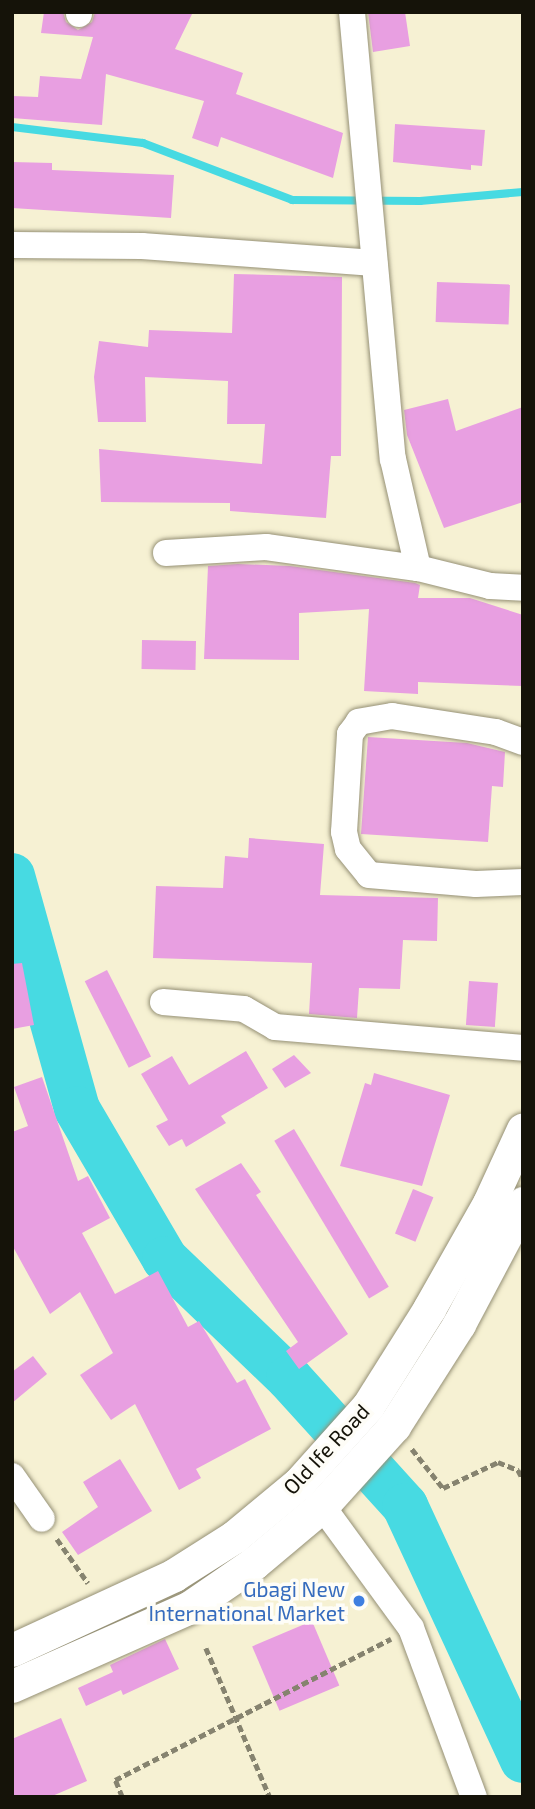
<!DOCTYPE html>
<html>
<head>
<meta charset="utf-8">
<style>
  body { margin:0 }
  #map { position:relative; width:535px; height:1809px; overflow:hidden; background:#f6f1d3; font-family:"Exo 2",sans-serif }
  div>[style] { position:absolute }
  .stream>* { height:8px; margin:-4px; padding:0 4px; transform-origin:4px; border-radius:4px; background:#47dae2 }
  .river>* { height:46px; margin:-23px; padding:0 23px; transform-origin:23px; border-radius:23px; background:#47dae2 }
  .building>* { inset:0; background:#e89fe1; transform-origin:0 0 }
  .path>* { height:4.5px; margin-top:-2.25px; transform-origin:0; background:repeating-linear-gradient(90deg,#86836f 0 7px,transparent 0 10.5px) }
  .roads { filter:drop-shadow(0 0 2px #959075) drop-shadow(0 0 2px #959075) }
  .minor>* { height:26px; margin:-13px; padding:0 13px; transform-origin:13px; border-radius:13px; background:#fff }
  .major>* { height:33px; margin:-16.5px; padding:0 16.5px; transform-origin:16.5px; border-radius:16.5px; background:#fff }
  .dots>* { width:19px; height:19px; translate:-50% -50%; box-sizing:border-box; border:4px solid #fefdf7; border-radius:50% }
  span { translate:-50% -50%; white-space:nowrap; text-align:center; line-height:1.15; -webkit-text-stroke:7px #fefdf7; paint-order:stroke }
  .street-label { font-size:21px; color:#151309 }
  .shop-label { font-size:21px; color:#366cbe }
  .right { translate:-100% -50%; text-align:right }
  .frame { position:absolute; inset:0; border:14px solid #151309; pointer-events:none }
</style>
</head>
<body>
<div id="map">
  <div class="stream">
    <i style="left:12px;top:127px;width:132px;rotate:7deg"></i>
    <i style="left:143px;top:143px;width:160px;rotate:20.9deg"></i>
    <i style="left:292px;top:200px;width:128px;rotate:0.4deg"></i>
    <i style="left:420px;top:201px;width:103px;rotate:-5deg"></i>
  </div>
  <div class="river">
    <i style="left:12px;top:876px;width:242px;rotate:74.4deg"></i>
    <i style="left:77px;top:1109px;width:174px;rotate:59.6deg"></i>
    <i style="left:165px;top:1259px;width:172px;rotate:43.8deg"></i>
    <i style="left:289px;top:1378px;width:173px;rotate:47.8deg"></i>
    <i style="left:405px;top:1506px;width:280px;rotate:65.1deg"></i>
  </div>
  <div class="building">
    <i style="clip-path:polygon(44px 12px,63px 12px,66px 22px,78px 30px,92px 22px,95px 12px,193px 12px,175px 49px,243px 73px,236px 94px,343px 133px,333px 178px,221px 137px,218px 147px,192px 138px,204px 101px,106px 74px,102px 125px,12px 118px,13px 96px,38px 97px,40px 76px,81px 79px,93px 37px,41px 33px)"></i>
    <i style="clip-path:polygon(368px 12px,405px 12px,410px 46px,373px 52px)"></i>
    <i style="clip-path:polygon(395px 124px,485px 130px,482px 166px,471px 165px,471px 170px,393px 162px)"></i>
    <i style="clip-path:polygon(12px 162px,52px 163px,52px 170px,174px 175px,171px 218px,12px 208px)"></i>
    <i style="clip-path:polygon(234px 274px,342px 277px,341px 456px,331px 456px,326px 518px,230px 511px,230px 503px,101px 502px,99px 449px,262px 464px,265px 424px,227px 424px,228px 381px,145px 377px,146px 422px,98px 422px,94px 377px,99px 341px,148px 347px,149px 330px,232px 333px)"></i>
    <i style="left:437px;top:282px;width:73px;height:40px;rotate:2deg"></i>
    <i style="clip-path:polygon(448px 399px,456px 431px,523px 407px,523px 502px,444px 528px,407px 435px,404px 410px)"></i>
    <i style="clip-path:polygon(238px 564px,290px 566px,415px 583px,420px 585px,418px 598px,470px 598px,523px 615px,523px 686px,418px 682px,418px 694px,364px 691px,369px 609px,299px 613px,299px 660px,204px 659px,208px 566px)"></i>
    <i style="left:142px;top:640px;width:54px;height:29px;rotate:1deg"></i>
    <i style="clip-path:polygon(368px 737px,467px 743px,505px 752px,503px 787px,492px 786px,488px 842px,361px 834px)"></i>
    <i style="clip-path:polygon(249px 838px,324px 844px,320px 895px,438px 898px,437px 941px,403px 940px,400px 989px,359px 988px,357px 1018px,309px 1014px,312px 963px,153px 958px,156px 886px,223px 888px,225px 856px,248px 858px)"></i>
    <i style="clip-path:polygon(22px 963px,34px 1025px,12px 1029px,12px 964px)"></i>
    <i style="left:107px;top:970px;width:97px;height:25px;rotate:63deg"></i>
    <i style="left:469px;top:981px;width:29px;height:44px;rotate:4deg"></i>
    <i style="clip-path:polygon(246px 1051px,268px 1088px,221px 1116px,226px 1123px,186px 1147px,182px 1139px,169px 1146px,156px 1126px,168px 1120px,141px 1074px,172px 1056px,189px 1085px)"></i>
    <i style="clip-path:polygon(294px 1055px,311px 1073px,285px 1088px,272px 1069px)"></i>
    <i style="clip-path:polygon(374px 1073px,450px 1095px,422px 1186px,340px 1166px,365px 1083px,371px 1085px)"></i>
    <i style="clip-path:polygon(42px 1077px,78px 1181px,88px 1176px,110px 1218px,82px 1233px,115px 1294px,158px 1271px,188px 1327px,199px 1321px,237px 1383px,245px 1379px,271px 1429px,196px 1469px,201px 1478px,179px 1490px,135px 1404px,111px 1420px,80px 1375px,113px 1353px,80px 1292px,50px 1314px,12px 1245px,12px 1132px,28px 1126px,14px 1087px)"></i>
    <i style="left:294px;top:1129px;width:184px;height:23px;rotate:59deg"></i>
    <i style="clip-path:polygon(241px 1163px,261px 1192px,256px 1195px,348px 1334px,299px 1369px,286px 1351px,298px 1342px,195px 1189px)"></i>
    <i style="left:413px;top:1189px;width:22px;height:48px;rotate:22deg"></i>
    <i style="clip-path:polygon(33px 1356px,47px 1374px,12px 1403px,12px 1372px)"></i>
    <i style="clip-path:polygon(120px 1459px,152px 1511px,78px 1555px,62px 1532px,98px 1507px,83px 1482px)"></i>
    <i style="left:312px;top:1621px;width:70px;height:65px;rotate:67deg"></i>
    <i style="clip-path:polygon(165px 1639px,179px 1669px,123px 1695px,121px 1690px,86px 1706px,78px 1688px,113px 1672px,110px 1665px)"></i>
    <i style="clip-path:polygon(61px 1718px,87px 1781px,50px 1797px,12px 1797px,12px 1739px)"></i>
  </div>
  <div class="path">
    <i style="left:412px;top:1449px;width:50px;rotate:51.5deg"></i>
    <i style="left:443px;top:1488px;width:61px;rotate:-25.3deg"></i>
    <i style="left:498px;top:1462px;width:22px;rotate:22deg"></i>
    <i style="left:518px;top:1470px;width:10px;rotate:61deg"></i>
    <i style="left:57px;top:1539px;width:54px;rotate:54.8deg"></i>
    <i style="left:206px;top:1648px;width:162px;rotate:66.8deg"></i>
    <i style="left:122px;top:1797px;width:18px;rotate:-112deg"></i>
    <i style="left:115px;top:1780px;width:310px;rotate:-27.1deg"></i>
  </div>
  <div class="roads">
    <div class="minor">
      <i style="left:352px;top:12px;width:449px;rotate:84.8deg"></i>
      <i style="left:393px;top:459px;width:112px;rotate:77.1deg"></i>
      <i style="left:418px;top:568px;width:74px;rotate:14deg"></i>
      <i style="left:490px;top:586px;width:33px;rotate:3deg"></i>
      <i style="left:79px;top:14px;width:2px;rotate:-90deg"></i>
      <i style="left:12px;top:245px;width:130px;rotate:0.4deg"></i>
      <i style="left:142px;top:246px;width:233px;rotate:4.2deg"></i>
      <i style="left:166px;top:553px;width:100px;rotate:-3.4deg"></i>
      <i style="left:266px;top:547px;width:153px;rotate:7.9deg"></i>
      <i style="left:523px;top:742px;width:29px;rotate:-160deg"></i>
      <i style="left:496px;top:732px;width:105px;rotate:-171.3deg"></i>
      <i style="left:392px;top:716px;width:34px;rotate:170deg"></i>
      <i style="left:359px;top:722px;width:15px;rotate:127deg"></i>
      <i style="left:350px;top:734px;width:98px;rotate:93.5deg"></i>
      <i style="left:344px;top:832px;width:17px;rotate:77deg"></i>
      <i style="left:348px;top:849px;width:33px;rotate:51deg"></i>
      <i style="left:369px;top:875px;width:107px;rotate:4.8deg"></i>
      <i style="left:476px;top:884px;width:47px;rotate:-2.4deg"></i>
      <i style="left:163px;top:1002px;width:81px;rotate:4.9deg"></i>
      <i style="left:244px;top:1009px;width:36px;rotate:30deg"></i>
      <i style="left:275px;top:1027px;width:249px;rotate:4.8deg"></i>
      <i style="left:12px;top:1476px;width:52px;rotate:55.1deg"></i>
      <i style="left:322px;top:1506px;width:151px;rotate:53.9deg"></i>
      <i style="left:411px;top:1628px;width:180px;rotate:69.6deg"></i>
    </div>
    <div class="major">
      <i style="left:12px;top:1650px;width:179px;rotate:-24.8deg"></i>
      <i style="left:174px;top:1575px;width:71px;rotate:-32.3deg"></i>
      <i style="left:234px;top:1537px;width:85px;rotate:-39.7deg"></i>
      <i style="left:299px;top:1483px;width:103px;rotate:-48.1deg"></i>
      <i style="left:368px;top:1406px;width:115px;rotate:-57.8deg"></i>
      <i style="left:429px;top:1309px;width:122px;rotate:-60.5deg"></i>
      <i style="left:489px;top:1203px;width:81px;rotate:-65.3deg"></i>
      <i style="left:12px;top:1686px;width:195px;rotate:-23.9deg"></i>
      <i style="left:190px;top:1607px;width:78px;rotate:-34.5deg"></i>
      <i style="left:254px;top:1563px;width:89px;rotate:-40deg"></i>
      <i style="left:322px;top:1506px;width:108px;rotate:-48deg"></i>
      <i style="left:394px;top:1426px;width:121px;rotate:-57.5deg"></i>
      <i style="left:459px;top:1324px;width:137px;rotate:-62.1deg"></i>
    </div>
  </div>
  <div class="dots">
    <i style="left:359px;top:1601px;background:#3f7fe0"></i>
  </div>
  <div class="street-label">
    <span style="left:326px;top:1449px;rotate:-47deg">Old Ife Road</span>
  </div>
  <div class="shop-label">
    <span class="right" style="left:345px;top:1601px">Gbagi New<br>International Market</span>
  </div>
  <div class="frame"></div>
</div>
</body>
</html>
